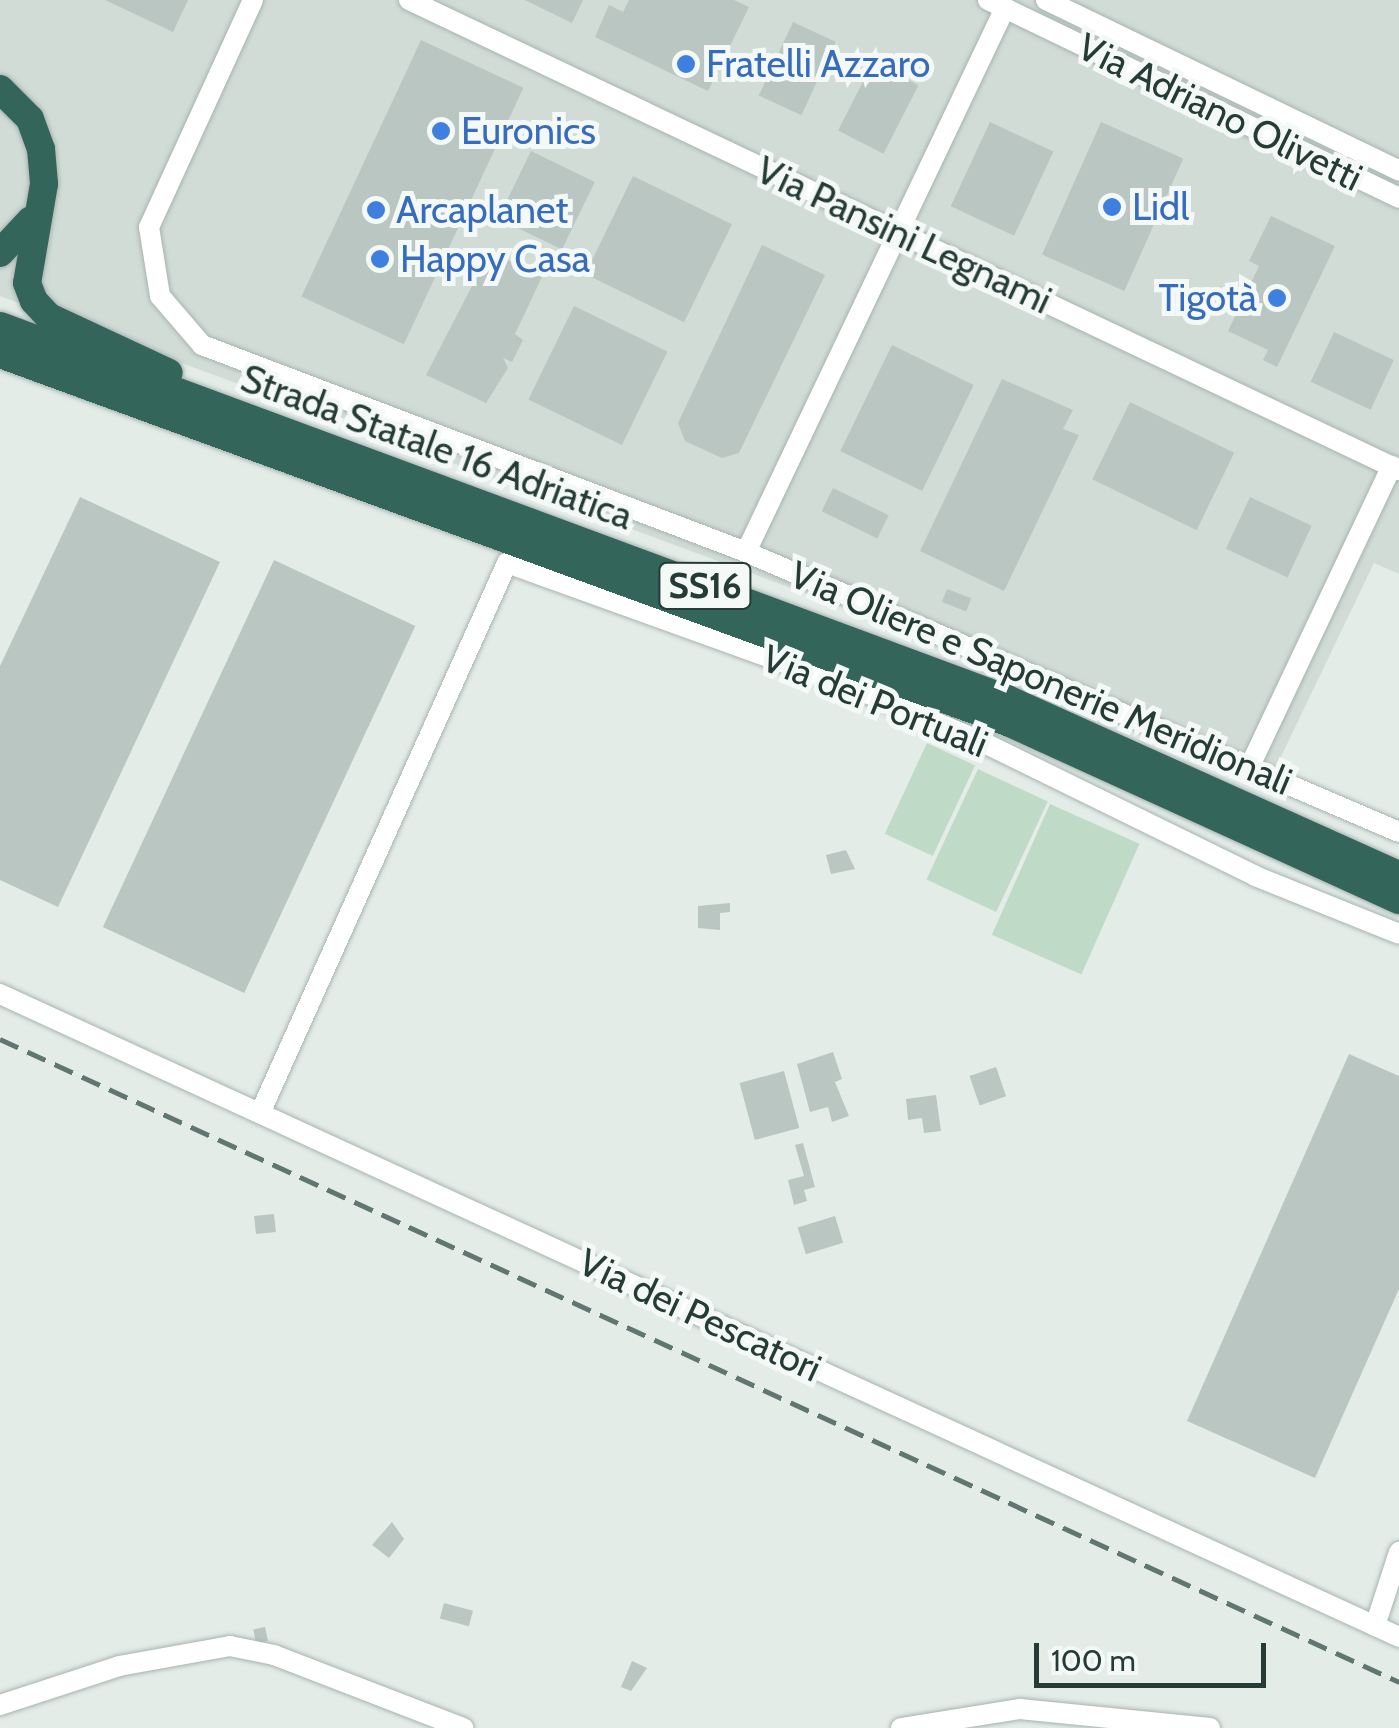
<!DOCTYPE html>
<html>
<head>
<meta charset="utf-8">
<style>
  body { margin:0 }
  #map { position:relative; width:1399px; height:1728px; overflow:hidden; background:#e4ece8; font-family:Cabin,sans-serif }
  div>[style] { position:absolute }
  .built>* { inset:0; background:#d2dcd7 }
  .green>* { inset:0; background:#bfdbc7; transform-origin:0 0 }
  .building>* { inset:0; background:#bac6c1; transform-origin:0 0 }
  .roads { filter:drop-shadow(0 0 2px #a7b4af) drop-shadow(0 0 2px #a7b4af) }
  .minor>* { height:20px; margin:-10px; padding:0 10px; transform-origin:10px; border-radius:10px; background:#fff }
  .highway>* { height:28px; margin:-14px; padding:0 14px; transform-origin:14px; border-radius:14px; background:#34655b }
  .rail>* { height:5px; margin-top:-2.5px; transform-origin:0; background:repeating-linear-gradient(90deg,#607771 0 20px,transparent 0 30px) }
  .dots>* { width:28px; height:28px; translate:-50% -50%; box-sizing:border-box; border:5px solid #f4f9f7; border-radius:50% }
  span { translate:-50% -50%; white-space:nowrap; text-align:center; line-height:1.15; -webkit-text-stroke:10px #f4f9f7; paint-order:stroke }
  .shield-label span { padding:2px 8px; background:#f4f9f7; border:2px solid; border-radius:8px; -webkit-text-stroke-width:0 }
  .shield-label { font-size:35px; color:#253c36; font-weight:700 }
  .shop-label { font-size:38px; color:#366cbe }
  .left { translate:0 -50%; text-align:left }
  .right { translate:-100% -50%; text-align:right }
  .street-label { font-size:38px; color:#253c36 }
  .scale { position:absolute; left:1034px; top:1643px; width:232px; height:45px; box-sizing:border-box; border:5px solid #253c36; border-top:0; padding-left:12px; font-size:30px; line-height:35px; white-space:nowrap; color:#253c36; -webkit-text-stroke:8px #f4f9f7; paint-order:stroke }
</style>
</head>
<body>
<div id="map">
  <div class="built">
    <i style="clip-path:polygon(0 0,1399px 0,1399px 574px,1374px 563px,1276px 767px,0 296px)"></i>
  </div>
  <div class="green">
    <i style="left:927px;top:743px;width:53px;height:100px;rotate:25deg"></i>
    <i style="left:978px;top:769px;width:77px;height:122px;rotate:25deg"></i>
    <i style="left:1050px;top:804px;width:98px;height:143px;rotate:24deg"></i>
  </div>
  <div class="building">
    <i style="clip-path:polygon(105px 0,188px 0,173px 32px)"></i>
    <i style="clip-path:polygon(525px 0,583px 0,572px 23px)"></i>
    <i style="clip-path:polygon(629px 0,734px 0,749px 7px,708px 91px,595px 37px,609px 5px,623px 12px)"></i>
    <i style="left:793px;top:22px;width:47px;height:81px;rotate:25deg"></i>
    <i style="left:421px;top:40px;width:113px;height:283px;rotate:25deg"></i>
    <i style="left:873px;top:62px;width:51px;height:77px;rotate:27deg"></i>
    <i style="left:990px;top:122px;width:70px;height:93px;rotate:25deg"></i>
    <i style="left:1101px;top:122px;width:90px;height:145px;rotate:24deg"></i>
    <i style="left:531px;top:151px;width:71px;height:75px;rotate:26deg"></i>
    <i style="left:633px;top:176px;width:110px;height:109px;rotate:26deg"></i>
    <i style="clip-path:polygon(1271px 216px,1335px 246px,1277px 367px,1263px 360px,1268px 350px,1228px 331px,1259px 266px,1249px 261px)"></i>
    <i style="clip-path:polygon(762px 245px,825px 275px,739px 453px,722px 458px,685px 441px,678px 423px)"></i>
    <i style="clip-path:polygon(490px 251px,542px 277px,515px 334px,523px 340px,512px 362px,503px 358px,508px 368px,486px 403px,426px 375px)"></i>
    <i style="left:574px;top:306px;width:104px;height:104px;rotate:26deg"></i>
    <i style="left:1334px;top:332px;width:66px;height:55px;rotate:25deg"></i>
    <i style="left:892px;top:345px;width:91px;height:118px;rotate:26deg"></i>
    <i style="clip-path:polygon(1002px 379px,1073px 410px,1063px 429px,1079px 435px,1004px 591px,920px 551px)"></i>
    <i style="left:1130px;top:402px;width:116px;height:86px;rotate:26deg"></i>
    <i style="left:833px;top:488px;width:62px;height:26px;rotate:26deg"></i>
    <i style="clip-path:polygon(80px 497px,220px 562px,58px 907px,0 880px,0 666px)"></i>
    <i style="left:1250px;top:497px;width:68px;height:57px;rotate:25deg"></i>
    <i style="left:274px;top:560px;width:156px;height:405px;rotate:25deg"></i>
    <i style="left:947px;top:589px;width:26px;height:14px;rotate:21deg"></i>
    <i style="clip-path:polygon(846px 850px,855px 869px,831px 874px,826px 855px)"></i>
    <i style="clip-path:polygon(730px 903px,730px 912px,720px 913px,720px 930px,698px 928px,698px 906px)"></i>
    <i style="clip-path:polygon(833px 1052px,842px 1079px,835px 1082px,849px 1116px,832px 1122px,828px 1107px,810px 1112px,797px 1064px)"></i>
    <i style="clip-path:polygon(1349px 1054px,1399px 1076px,1399px 1289px,1315px 1478px,1187px 1421px)"></i>
    <i style="left:996px;top:1067px;width:31px;height:28px;rotate:71deg"></i>
    <i style="left:784px;top:1071px;width:59px;height:46px;rotate:75deg"></i>
    <i style="clip-path:polygon(936px 1095px,941px 1131px,924px 1133px,922px 1118px,908px 1120px,906px 1099px)"></i>
    <i style="clip-path:polygon(803px 1143px,815px 1187px,804px 1190px,807px 1201px,794px 1205px,788px 1180px,804px 1176px,795px 1145px)"></i>
    <i style="left:274px;top:1214px;width:18px;height:20px;rotate:84deg"></i>
    <i style="left:835px;top:1216px;width:28px;height:39px;rotate:73deg"></i>
    <i style="clip-path:polygon(392px 1522px,404px 1539px,389px 1558px,372px 1545px)"></i>
    <i style="left:444px;top:1603px;width:30px;height:16px;rotate:15deg"></i>
    <i style="left:265px;top:1627px;width:14px;height:12px;rotate:78deg"></i>
    <i style="clip-path:polygon(632px 1661px,647px 1668px,631px 1691px,621px 1687px)"></i>
  </div>
  <div class="roads">
    <div class="minor">
      <i style="left:253px;top:0;width:250px;rotate:114.6deg"></i>
      <i style="left:149px;top:227px;width:70px;rotate:80.9deg"></i>
      <i style="left:160px;top:296px;width:65px;rotate:49.4deg"></i>
      <i style="left:202px;top:345px;width:582px;rotate:20.83deg"></i>
      <i style="left:746px;top:552px;width:710px;rotate:23.21deg"></i>
      <i style="left:409px;top:0;width:1096px;rotate:25.4deg"></i>
      <i style="left:988px;top:0;width:456px;rotate:25.7deg"></i>
      <i style="left:1046px;top:0;width:392px;rotate:25.8deg"></i>
      <i style="left:746px;top:552px;width:603px;rotate:-64.54deg"></i>
      <i style="left:1250px;top:766px;width:332px;rotate:-64.7deg"></i>
      <i style="left:0;top:994px;width:1540px;rotate:24.68deg"></i>
      <i style="left:261px;top:1111px;width:601px;rotate:-65.82deg"></i>
      <i style="left:507px;top:563px;width:374px;rotate:19.8deg"></i>
      <i style="left:859px;top:690px;width:129px;rotate:22.8deg"></i>
      <i style="left:978px;top:740px;width:309px;rotate:26.1deg"></i>
      <i style="left:1255px;top:876px;width:155px;rotate:21.9deg"></i>
      <i style="left:1375px;top:1626px;width:78px;rotate:-72deg"></i>
      <i style="left:0;top:1705px;width:125px;rotate:-18.1deg"></i>
      <i style="left:119px;top:1666px;width:113px;rotate:-10.2deg"></i>
      <i style="left:230px;top:1646px;width:45px;rotate:11.6deg"></i>
      <i style="left:274px;top:1655px;width:203px;rotate:21.1deg"></i>
      <i style="left:901px;top:1728px;width:121px;rotate:-9.1deg"></i>
      <i style="left:1020px;top:1709px;width:191px;rotate:5.7deg"></i>
    </div>
    <div class="highway">
      <i style="left:0;top:89px;width:42px;rotate:45deg"></i>
      <i style="left:30px;top:119px;width:32px;rotate:70deg"></i>
      <i style="left:41px;top:149px;width:35px;rotate:85deg"></i>
      <i style="left:44px;top:184px;width:100px;rotate:99.7deg"></i>
      <i style="left:27px;top:283px;width:19px;rotate:69deg"></i>
      <i style="left:34px;top:301px;width:22px;rotate:47deg"></i>
      <i style="left:49px;top:317px;width:132px;rotate:25deg"></i>
      <i style="left:0;top:253px;width:45px;rotate:-46.8deg"></i>
      <i style="left:0;top:326px;width:1074px;rotate:20.32deg"></i>
      <i style="left:1007px;top:699px;width:430px;rotate:24.2deg"></i>
      <i style="left:0;top:354px;width:1075px;rotate:20.07deg"></i>
      <i style="left:1010px;top:723px;width:427px;rotate:24.5deg"></i>
    </div>
  </div>
  <div class="rail">
    <i style="left:0;top:1039px;width:1540px;rotate:24.68deg"></i>
  </div>
  <div class="dots">
    <i style="left:686px;top:64px;background:#3f7fe0"></i>
    <i style="left:441px;top:131px;background:#3f7fe0"></i>
    <i style="left:1112px;top:207px;background:#3f7fe0"></i>
    <i style="left:376px;top:210px;background:#3f7fe0"></i>
    <i style="left:380px;top:259px;background:#3f7fe0"></i>
    <i style="left:1277px;top:298px;background:#3f7fe0"></i>
  </div>
  <div class="shield-label">
    <span style="left:705px;top:586px">SS16</span>
  </div>
  <div class="shop-label">
    <span class="left" style="left:706px;top:64px">Fratelli Azzaro</span>
    <span class="left" style="left:461px;top:131px">Euronics</span>
    <span class="left" style="left:1132px;top:207px">Lidl</span>
    <span class="left" style="left:396px;top:210px">Arcaplanet</span>
    <span class="left" style="left:400px;top:259px">Happy Casa</span>
    <span class="right" style="left:1257px;top:298px">Tigotà</span>
  </div>
  <div class="street-label">
    <span style="left:1220px;top:112px;rotate:26deg">Via Adriano Olivetti</span>
    <span style="left:904px;top:235px;rotate:25deg">Via Pansini Legnami</span>
    <span style="left:437px;top:447px;rotate:20deg">Strada Statale 16 Adriatica</span>
    <span style="left:1041px;top:678px;rotate:23deg">Via Oliere e Saponerie Meridionali</span>
    <span style="left:875px;top:701px;rotate:22deg">Via dei Portuali</span>
    <span style="left:700px;top:1315px;rotate:25deg">Via dei Pescatori</span>
  </div>
  <div class="scale">100 m</div>
</div>
</body>
</html>
